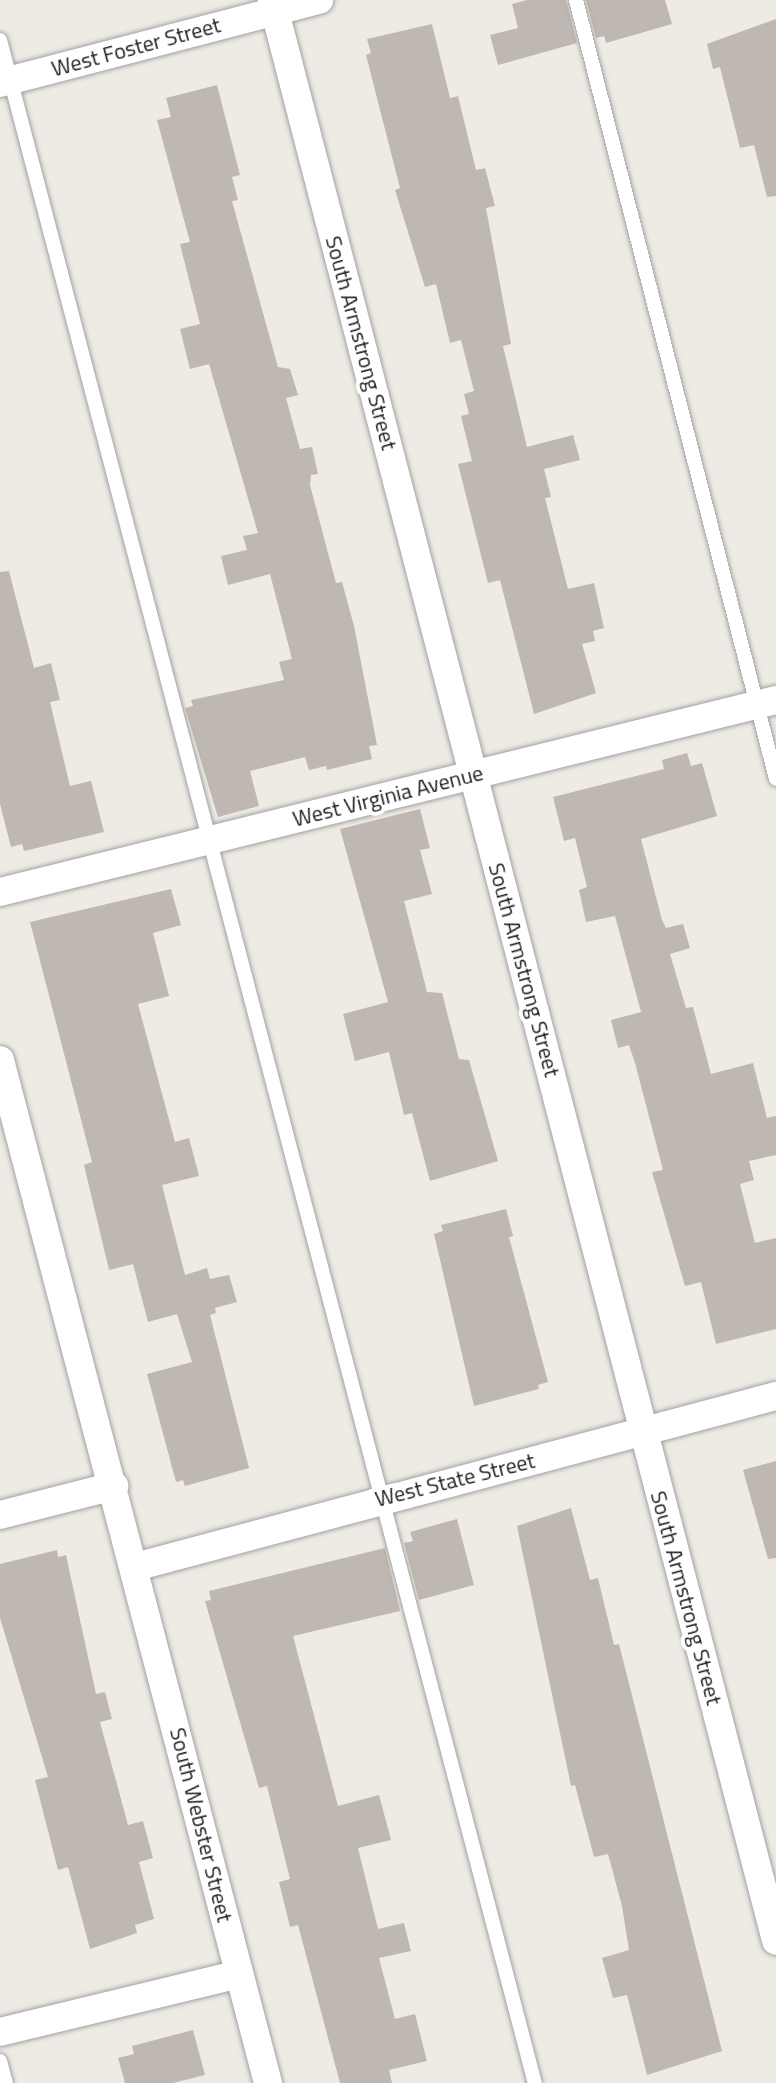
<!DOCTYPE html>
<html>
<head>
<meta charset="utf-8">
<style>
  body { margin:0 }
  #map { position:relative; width:776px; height:2083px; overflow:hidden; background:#eeebe5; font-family:"Titillium Web",sans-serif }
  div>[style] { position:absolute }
  .building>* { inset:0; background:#bfb7b1 }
  .roads { filter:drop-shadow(0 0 2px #a2a2a2) drop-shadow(0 0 2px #a2a2a2) }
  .lane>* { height:14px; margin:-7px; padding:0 7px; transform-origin:7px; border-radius:7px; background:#fff }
  .street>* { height:28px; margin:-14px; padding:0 14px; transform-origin:14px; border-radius:14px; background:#fff }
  span { translate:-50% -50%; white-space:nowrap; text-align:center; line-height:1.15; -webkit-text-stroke:8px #fff; paint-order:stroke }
  .street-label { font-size:22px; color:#1e1e1e }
</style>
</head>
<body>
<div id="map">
  <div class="building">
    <i style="clip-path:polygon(527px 0,566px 0,577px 43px,498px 65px,490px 35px,518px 28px,512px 4px)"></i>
    <i style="clip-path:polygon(586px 0,665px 0,672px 24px,606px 43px,604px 36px,596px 38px)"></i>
    <i style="clip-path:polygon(776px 19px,776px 196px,767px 197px,754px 145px,740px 148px,720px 67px,713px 69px,707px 44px)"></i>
    <i style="clip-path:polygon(432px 24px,450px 98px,458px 96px,476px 170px,485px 168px,495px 206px,486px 208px,511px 344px,503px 346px,527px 447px,573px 435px,580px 460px,544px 469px,551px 497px,545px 498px,568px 589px,594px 583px,604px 628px,593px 631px,595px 641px,582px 644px,596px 693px,534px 714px,500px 580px,488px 583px,458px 464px,472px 461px,461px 416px,469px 414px,464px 394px,474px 391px,461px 340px,450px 343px,436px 284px,425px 287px,395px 190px,400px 188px,366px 55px,371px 53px,367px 39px)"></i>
    <i style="clip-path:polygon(217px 85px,240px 175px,232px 177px,238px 200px,232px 201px,278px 367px,290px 369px,298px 395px,286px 398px,300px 449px,312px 447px,318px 474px,311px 475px,310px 485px,336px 583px,342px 582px,354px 626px,377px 745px,369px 746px,372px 759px,327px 770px,326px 766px,309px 770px,305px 757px,250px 771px,259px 806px,218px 817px,185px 708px,193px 706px,191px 700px,284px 680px,279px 662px,292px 659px,270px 574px,228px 585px,221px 556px,247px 550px,243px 536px,258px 533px,209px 364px,190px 369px,180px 329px,200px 324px,180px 244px,190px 242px,157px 120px,171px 117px,166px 98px)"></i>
    <i style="clip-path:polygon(9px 571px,34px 668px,51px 663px,60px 700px,50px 702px,70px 786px,91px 781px,104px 832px,24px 851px,22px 844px,11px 847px,0 804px,0 572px)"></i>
    <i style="clip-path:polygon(687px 753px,691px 766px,702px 763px,717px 816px,641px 839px,662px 920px,666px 928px,683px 924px,690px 948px,670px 954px,686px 1008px,693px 1007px,711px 1074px,753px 1063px,767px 1118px,776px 1116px,776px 1155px,749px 1161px,754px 1180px,740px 1184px,755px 1243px,776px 1238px,776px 1329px,716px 1344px,701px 1282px,685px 1286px,652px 1172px,663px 1170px,635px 1063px,629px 1045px,618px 1048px,611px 1020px,641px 1012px,615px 916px,586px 922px,579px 890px,587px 887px,575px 838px,564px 841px,553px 797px,664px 769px,662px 760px)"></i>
    <i style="clip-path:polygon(420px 809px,430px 848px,420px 850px,432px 894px,404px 901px,427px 992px,442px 993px,459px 1059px,469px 1060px,498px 1161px,430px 1181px,412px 1113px,404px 1115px,389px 1052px,355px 1061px,343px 1014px,388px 1002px,340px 829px)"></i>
    <i style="clip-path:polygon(171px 889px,181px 925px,153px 933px,169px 996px,138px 1004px,175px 1142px,189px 1138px,199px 1176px,162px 1185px,185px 1275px,207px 1268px,210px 1279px,229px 1275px,237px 1302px,215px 1308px,216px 1313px,210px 1315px,249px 1468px,185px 1486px,183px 1480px,176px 1482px,147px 1374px,192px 1362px,177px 1314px,148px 1322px,133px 1264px,109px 1270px,84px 1165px,92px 1162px,30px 922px)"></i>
    <i style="clip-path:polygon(506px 1209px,513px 1236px,509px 1237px,548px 1382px,538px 1385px,539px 1389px,474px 1406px,434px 1234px,443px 1231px,441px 1225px)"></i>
    <i style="clip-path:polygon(776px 1461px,776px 1558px,768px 1559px,743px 1470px)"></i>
    <i style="clip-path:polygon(571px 1508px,590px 1580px,598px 1578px,614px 1645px,619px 1644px,722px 2051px,647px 2075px,627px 1995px,613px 1998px,602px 1958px,629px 1950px,622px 1906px,608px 1854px,594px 1857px,575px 1785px,571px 1786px,517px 1526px)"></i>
    <i style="clip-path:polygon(457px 1519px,474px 1585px,419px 1600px,404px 1543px,413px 1541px,410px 1532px)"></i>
    <i style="clip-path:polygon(385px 1548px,400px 1611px,293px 1636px,338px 1806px,379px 1795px,391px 1840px,358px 1848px,378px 1929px,404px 1923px,411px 1951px,379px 1958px,395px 2019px,415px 2014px,427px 2061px,389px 2070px,392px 2083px,340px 2083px,298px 1925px,290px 1927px,279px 1882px,290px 1879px,267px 1786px,259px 1788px,205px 1601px,211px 1600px,209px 1591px)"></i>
    <i style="clip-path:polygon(57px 1550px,58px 1557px,66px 1555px,96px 1694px,105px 1692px,112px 1719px,100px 1722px,128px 1825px,143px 1821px,153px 1858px,139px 1862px,154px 1919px,135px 1925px,137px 1933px,90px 1949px,68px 1867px,58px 1870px,35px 1780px,48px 1777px,0 1618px,0 1564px)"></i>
    <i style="clip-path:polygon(193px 2030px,205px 2075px,173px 2083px,125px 2083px,118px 2058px,134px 2054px,132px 2046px)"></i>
  </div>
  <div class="roads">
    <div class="lane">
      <i style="left:576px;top:0;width:804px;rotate:75.6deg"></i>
      <i style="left:0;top:40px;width:2112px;rotate:75.33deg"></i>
      <i style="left:0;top:2061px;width:23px;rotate:75deg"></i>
    </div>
    <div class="street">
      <i style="left:272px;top:0;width:2005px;rotate:75.44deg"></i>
      <i style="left:0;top:83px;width:330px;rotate:-14.6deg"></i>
      <i style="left:0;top:892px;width:799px;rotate:-13.9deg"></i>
      <i style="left:0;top:1060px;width:1058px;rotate:75.32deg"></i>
      <i style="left:0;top:1515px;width:118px;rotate:-14.3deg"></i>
      <i style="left:135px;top:1567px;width:663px;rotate:-14.94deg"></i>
      <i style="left:0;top:2032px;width:246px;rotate:-13.6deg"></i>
    </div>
  </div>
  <div class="street-label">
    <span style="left:136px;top:47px;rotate:-15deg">West Foster Street</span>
    <span style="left:361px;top:343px;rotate:75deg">South Armstrong Street</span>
    <span style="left:388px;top:796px;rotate:-14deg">West Virginia Avenue</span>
    <span style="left:524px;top:970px;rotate:75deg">South Armstrong Street</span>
    <span style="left:455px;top:1480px;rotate:-14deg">West State Street</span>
    <span style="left:686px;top:1598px;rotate:75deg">South Armstrong Street</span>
    <span style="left:201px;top:1825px;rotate:76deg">South Webster Street</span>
  </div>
</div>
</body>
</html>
